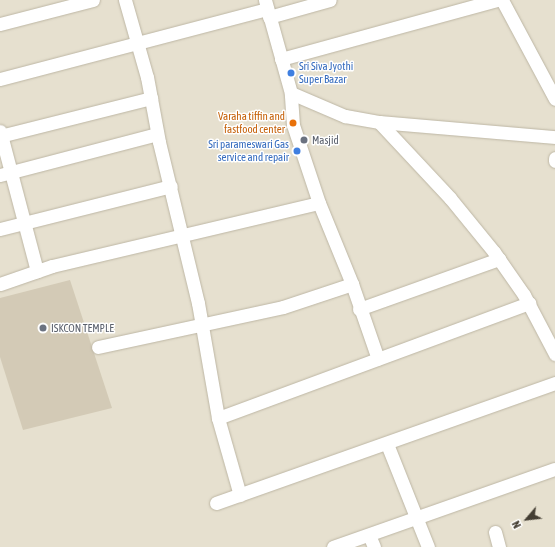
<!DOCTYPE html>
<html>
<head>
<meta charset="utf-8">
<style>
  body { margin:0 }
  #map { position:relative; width:555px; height:547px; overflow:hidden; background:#f2eee1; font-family:"Asap Condensed",sans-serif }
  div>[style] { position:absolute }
  .residential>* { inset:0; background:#e6e0cf; transform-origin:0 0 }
  .building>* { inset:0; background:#d3cab6 }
  .roads { filter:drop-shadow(0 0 1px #bdb6a4) drop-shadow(0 0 1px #bdb6a4) }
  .minor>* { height:13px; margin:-6.5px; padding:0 6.5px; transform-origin:6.5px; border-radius:6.5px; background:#fff }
  .dots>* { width:11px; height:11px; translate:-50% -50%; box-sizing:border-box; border:2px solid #fff; border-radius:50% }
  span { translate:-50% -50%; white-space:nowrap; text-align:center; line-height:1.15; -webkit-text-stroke:3px #fff; paint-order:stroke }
  .shop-label { font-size:11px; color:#366cbe }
  .left { translate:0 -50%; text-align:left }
  .right { translate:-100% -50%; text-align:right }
  .food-label { font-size:11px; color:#c56008 }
  .worship-label { font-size:11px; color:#5b616d }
  .north { position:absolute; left:507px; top:499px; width:40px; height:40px; -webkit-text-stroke:3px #fff; paint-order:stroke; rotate:242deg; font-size:11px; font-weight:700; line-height:16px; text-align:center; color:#433d32 }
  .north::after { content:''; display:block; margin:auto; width:14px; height:18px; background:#433d32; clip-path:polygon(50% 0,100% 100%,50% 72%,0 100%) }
</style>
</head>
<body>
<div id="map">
  <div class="residential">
    <i style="left:0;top:0;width:555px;height:547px"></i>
  </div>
  <div class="building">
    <i style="clip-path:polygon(70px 280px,112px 408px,23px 430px,0 357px,0 298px)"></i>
  </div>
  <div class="roads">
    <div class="minor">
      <i style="left:125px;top:0;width:80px;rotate:74.1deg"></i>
      <i style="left:147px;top:77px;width:66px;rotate:79.5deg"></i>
      <i style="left:159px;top:142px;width:166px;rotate:76.4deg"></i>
      <i style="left:198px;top:303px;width:117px;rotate:80.1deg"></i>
      <i style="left:218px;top:418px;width:80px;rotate:74.1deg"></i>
      <i style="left:265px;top:0;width:97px;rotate:74.4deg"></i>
      <i style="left:291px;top:93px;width:59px;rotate:23.1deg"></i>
      <i style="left:345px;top:116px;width:35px;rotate:10deg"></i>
      <i style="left:379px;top:122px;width:104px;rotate:46.9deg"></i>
      <i style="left:450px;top:198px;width:70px;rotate:50.8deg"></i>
      <i style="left:494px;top:252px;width:52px;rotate:55.1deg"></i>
      <i style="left:524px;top:295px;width:67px;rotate:62.3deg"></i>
      <i style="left:502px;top:0;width:112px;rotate:61.8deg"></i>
      <i style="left:269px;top:17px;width:63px;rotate:-15.6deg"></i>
      <i style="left:0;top:24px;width:96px;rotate:-14.5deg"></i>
      <i style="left:281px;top:59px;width:224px;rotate:-15.3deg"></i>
      <i style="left:0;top:79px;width:276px;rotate:-14.7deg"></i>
      <i style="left:379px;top:122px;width:177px;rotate:4.9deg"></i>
      <i style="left:0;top:131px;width:145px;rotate:75.2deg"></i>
      <i style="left:0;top:136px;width:156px;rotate:-14.1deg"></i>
      <i style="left:555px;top:158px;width:3px;rotate:90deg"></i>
      <i style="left:0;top:175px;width:162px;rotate:-14.6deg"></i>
      <i style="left:319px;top:203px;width:87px;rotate:67.8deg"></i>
      <i style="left:352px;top:284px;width:79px;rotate:70.9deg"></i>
      <i style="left:0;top:229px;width:176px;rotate:-14.1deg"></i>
      <i style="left:0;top:284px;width:55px;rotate:-19.1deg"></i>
      <i style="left:52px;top:266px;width:274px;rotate:-13.3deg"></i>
      <i style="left:319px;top:203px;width:82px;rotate:-108.4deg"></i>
      <i style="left:293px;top:125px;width:32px;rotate:-94deg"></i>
      <i style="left:359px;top:309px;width:149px;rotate:-19.7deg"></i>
      <i style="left:98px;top:347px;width:189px;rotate:-12.2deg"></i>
      <i style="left:283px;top:307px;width:73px;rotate:-18.4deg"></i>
      <i style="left:218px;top:418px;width:332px;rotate:-20.3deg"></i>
      <i style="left:387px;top:444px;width:111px;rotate:68.3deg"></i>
      <i style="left:216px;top:503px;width:360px;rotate:-19.5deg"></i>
      <i style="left:495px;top:532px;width:16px;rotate:75deg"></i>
      <i style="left:369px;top:535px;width:13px;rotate:67deg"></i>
      <i style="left:333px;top:547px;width:235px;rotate:-19.4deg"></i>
    </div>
  </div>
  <div class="dots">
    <i style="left:291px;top:73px;background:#3f7fe0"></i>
    <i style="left:293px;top:123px;background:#e8710a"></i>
    <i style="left:304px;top:140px;background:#6b7280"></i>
    <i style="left:297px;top:151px;background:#3f7fe0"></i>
    <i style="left:43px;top:328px;background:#6b7280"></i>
  </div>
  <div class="shop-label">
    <span class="left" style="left:299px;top:73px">Sri Siva Jyothi<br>Super Bazar</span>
    <span class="right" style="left:289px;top:151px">Sri parameswari Gas<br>service and repair</span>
  </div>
  <div class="food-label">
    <span class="right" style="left:285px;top:123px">Varaha tiffin and<br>fastfood center</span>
  </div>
  <div class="worship-label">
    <span class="left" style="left:312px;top:140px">Masjid</span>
    <span class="left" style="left:51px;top:328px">ISKCON TEMPLE</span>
  </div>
  <div class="north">N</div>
</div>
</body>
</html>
